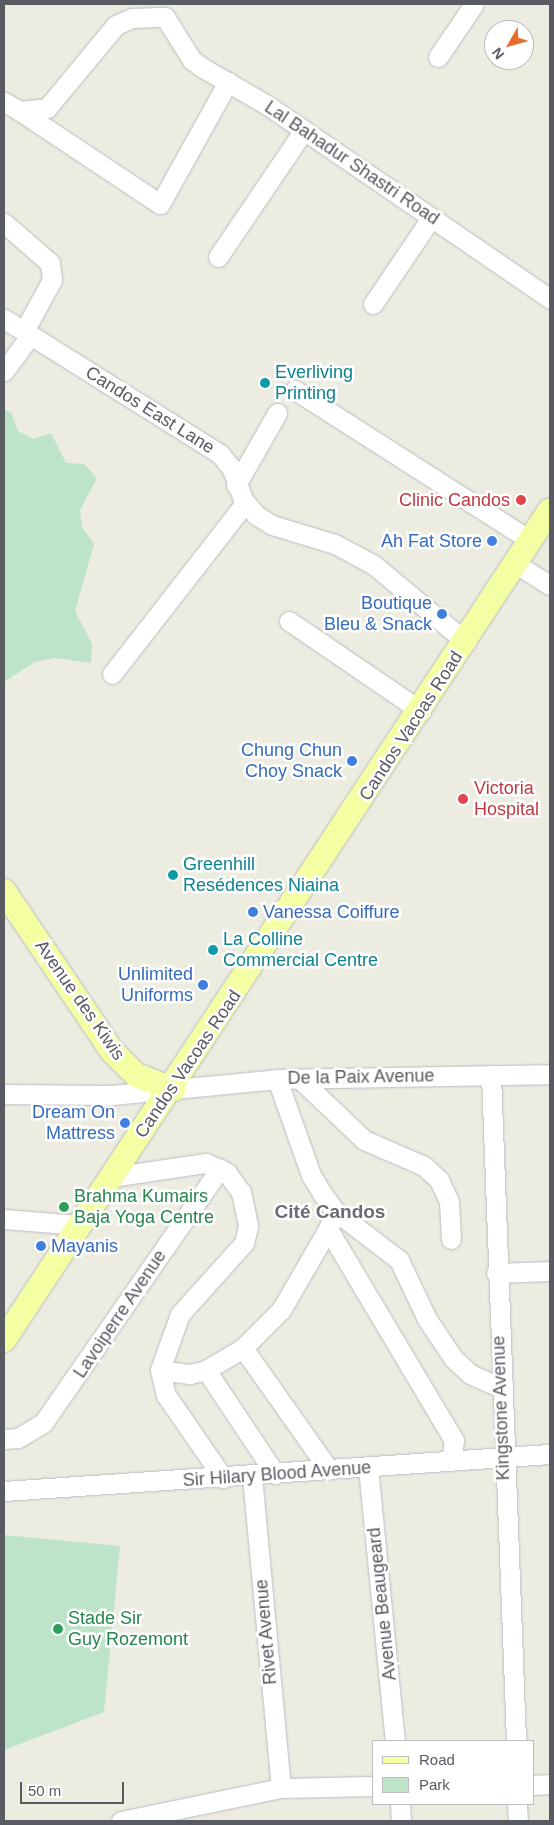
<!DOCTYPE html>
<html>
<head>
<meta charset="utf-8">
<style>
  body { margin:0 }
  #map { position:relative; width:554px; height:1825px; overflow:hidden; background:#ecece1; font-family:Helvetica,sans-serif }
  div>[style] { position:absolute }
  .green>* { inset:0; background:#bde4c8 }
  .roads { filter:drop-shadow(0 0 1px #bbbcc2) drop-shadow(0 0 1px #bbbcc2) }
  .minor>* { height:19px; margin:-9.5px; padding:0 9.5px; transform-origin:9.5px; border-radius:9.5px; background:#fff }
  .major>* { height:24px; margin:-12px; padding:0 12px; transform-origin:12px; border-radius:12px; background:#f4ffa3 }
  .dots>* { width:14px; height:14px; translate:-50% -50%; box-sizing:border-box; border:2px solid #fff; border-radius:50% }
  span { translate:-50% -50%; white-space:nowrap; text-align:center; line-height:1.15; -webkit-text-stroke:5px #fff; paint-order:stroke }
  .street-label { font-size:18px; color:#595b62 }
  .culture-label { font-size:18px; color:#0d838f }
  .left { translate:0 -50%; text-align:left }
  .health-label { font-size:18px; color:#be3a42 }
  .right { translate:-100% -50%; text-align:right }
  .shop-label { font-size:18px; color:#366cbe }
  .leisure-label { font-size:18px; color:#27864d }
  .neighbourhood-label { font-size:19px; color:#6a6c74; font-weight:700 }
  .frame { position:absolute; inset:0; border:5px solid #595b62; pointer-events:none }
  .legend { position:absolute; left:372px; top:1740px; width:162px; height:65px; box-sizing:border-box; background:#fff; border:1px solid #bdbdc0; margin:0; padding:6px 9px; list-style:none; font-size:15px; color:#595b62 }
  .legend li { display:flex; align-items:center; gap:10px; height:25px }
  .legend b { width:25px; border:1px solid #bdbdc0 }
  .north { position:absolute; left:484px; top:20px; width:50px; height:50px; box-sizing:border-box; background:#fff; border:1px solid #bdbdc0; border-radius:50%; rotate:232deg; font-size:14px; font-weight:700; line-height:20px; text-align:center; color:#595b62 }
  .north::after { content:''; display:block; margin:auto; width:18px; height:22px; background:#e86e2b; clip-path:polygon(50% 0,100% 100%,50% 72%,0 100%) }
  .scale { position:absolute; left:20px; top:1782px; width:104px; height:22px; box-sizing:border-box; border:2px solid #595b62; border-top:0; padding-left:6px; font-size:15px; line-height:18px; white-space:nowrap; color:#595b62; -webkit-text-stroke:4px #fff; paint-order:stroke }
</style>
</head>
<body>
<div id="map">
  <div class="green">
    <i style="clip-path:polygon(4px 410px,11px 412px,18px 431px,33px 439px,51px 433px,66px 463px,84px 464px,97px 478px,80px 510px,82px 527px,94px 544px,75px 611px,92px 644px,91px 663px,55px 658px,35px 662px,4px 682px)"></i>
    <i style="clip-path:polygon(4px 1535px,120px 1546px,104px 1712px,4px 1750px)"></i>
  </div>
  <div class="roads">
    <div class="minor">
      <i style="left:165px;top:17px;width:51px;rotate:57.9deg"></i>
      <i style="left:192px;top:60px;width:14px;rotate:36deg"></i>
      <i style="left:203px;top:68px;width:74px;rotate:30deg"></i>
      <i style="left:267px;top:105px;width:343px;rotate:34.4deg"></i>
      <i style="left:438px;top:57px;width:64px;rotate:-55.8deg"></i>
      <i style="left:4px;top:102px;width:18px;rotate:29deg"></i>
      <i style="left:20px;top:111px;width:27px;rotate:-6deg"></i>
      <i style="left:47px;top:108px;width:108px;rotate:-50.3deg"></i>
      <i style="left:116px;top:25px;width:17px;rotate:-24deg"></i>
      <i style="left:132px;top:18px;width:33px;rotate:-2deg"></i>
      <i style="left:20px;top:111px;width:168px;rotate:33.6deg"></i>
      <i style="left:160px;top:204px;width:140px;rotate:-60.9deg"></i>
      <i style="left:4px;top:223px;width:61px;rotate:41deg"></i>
      <i style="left:50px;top:263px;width:17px;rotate:83deg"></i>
      <i style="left:52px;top:280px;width:58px;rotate:118.8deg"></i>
      <i style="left:24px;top:331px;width:231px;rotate:32.1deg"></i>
      <i style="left:220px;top:454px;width:19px;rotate:51deg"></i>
      <i style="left:232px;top:469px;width:33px;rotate:70deg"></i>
      <i style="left:243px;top:500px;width:20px;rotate:49deg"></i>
      <i style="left:256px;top:515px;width:19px;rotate:32deg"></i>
      <i style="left:272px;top:525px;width:66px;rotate:16.8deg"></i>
      <i style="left:335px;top:544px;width:44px;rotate:28.3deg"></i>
      <i style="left:374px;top:565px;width:120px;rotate:39.9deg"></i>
      <i style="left:218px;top:257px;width:153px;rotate:-55.9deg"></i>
      <i style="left:373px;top:304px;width:104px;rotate:-56deg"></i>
      <i style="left:4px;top:319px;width:23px;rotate:31deg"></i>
      <i style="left:4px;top:371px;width:44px;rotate:-53.4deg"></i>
      <i style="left:295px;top:390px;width:280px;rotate:32.6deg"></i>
      <i style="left:236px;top:485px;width:83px;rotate:-60.3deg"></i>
      <i style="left:516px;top:564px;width:40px;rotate:32deg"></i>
      <i style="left:289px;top:621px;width:160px;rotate:34.3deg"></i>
      <i style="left:112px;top:674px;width:217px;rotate:-52.1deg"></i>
      <i style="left:491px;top:1075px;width:666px;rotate:87.85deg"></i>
      <i style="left:277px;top:1079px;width:102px;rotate:70.5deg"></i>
      <i style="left:311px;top:1175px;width:23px;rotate:59deg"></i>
      <i style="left:323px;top:1195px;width:20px;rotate:53deg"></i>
      <i style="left:335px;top:1211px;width:81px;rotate:37.4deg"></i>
      <i style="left:399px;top:1260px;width:65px;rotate:64.6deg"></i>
      <i style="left:427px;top:1319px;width:47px;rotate:56.3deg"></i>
      <i style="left:453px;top:1358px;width:23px;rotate:43deg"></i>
      <i style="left:470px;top:1374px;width:32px;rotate:24deg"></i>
      <i style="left:300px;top:1079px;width:88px;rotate:43.6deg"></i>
      <i style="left:364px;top:1140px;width:65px;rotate:23.4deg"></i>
      <i style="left:424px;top:1166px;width:21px;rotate:43deg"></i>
      <i style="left:439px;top:1180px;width:23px;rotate:65deg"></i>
      <i style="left:449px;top:1201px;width:38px;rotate:87deg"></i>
      <i style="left:4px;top:1094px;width:108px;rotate:0.5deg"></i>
      <i style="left:112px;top:1095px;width:166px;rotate:-5.5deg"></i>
      <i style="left:277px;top:1079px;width:273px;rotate:-1deg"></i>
      <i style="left:111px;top:1177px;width:96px;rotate:-8.4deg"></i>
      <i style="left:206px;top:1163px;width:23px;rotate:25deg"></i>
      <i style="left:227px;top:1173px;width:24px;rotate:54deg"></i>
      <i style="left:241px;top:1192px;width:35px;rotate:78deg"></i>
      <i style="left:248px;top:1226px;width:17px;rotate:103deg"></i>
      <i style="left:244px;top:1243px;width:96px;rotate:132deg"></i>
      <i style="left:180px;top:1314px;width:59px;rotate:109.7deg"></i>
      <i style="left:160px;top:1370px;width:26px;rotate:77deg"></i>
      <i style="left:166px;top:1395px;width:101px;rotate:55.5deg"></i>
      <i style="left:335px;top:1211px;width:19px;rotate:111deg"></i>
      <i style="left:328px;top:1229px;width:246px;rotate:59.2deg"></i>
      <i style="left:454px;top:1440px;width:21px;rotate:98deg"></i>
      <i style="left:4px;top:1219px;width:75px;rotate:4.6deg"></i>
      <i style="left:496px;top:1273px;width:54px;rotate:-2.1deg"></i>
      <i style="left:243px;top:1348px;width:149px;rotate:54.8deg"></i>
      <i style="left:160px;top:1370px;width:30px;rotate:8deg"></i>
      <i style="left:190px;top:1374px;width:16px;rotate:-14deg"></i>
      <i style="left:206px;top:1370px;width:43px;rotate:-30.7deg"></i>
      <i style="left:243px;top:1348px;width:54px;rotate:-45deg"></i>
      <i style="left:281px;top:1310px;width:94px;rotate:-59.9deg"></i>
      <i style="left:206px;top:1370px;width:125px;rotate:56.4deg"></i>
      <i style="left:4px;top:1439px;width:14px;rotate:-4deg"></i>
      <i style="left:18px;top:1438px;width:29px;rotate:-31deg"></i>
      <i style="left:43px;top:1423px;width:310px;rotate:-55.2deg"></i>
      <i style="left:368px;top:1467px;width:275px;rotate:84.4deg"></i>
      <i style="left:252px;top:1476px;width:313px;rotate:84.7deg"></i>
      <i style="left:4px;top:1491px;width:547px;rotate:-3.88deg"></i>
      <i style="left:533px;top:1785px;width:17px;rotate:-3deg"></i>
      <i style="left:400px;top:1804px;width:17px;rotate:87deg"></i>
      <i style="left:517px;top:1804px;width:17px;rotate:87deg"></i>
      <i style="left:121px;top:1821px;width:163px;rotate:-11.7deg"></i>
      <i style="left:281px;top:1788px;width:92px;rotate:-1.2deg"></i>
    </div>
    <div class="major">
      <i style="left:4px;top:891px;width:193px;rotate:56deg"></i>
      <i style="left:112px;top:1051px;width:34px;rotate:45deg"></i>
      <i style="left:136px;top:1075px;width:40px;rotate:21deg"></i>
      <i style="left:4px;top:1340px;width:993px;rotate:-56.66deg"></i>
    </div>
  </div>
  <div class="dots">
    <i style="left:265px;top:383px;background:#0f9aa8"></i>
    <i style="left:521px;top:500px;background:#e0444e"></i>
    <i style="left:492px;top:541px;background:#3f7fe0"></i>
    <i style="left:442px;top:614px;background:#3f7fe0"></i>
    <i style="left:352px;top:761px;background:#3f7fe0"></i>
    <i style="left:463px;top:799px;background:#e0444e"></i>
    <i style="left:173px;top:875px;background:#0f9aa8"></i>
    <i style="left:253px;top:912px;background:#3f7fe0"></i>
    <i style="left:213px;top:950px;background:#0f9aa8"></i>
    <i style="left:203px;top:985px;background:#3f7fe0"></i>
    <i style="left:125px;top:1123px;background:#3f7fe0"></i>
    <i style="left:64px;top:1207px;background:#2e9e5b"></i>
    <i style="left:41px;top:1246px;background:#3f7fe0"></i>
    <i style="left:58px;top:1629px;background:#2e9e5b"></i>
  </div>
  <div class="street-label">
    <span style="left:352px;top:163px;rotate:34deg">Lal Bahadur Shastri Road</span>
    <span style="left:150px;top:410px;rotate:32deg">Candos East Lane</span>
    <span style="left:411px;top:726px;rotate:-57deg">Candos Vacoas Road</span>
    <span style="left:80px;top:1000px;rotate:55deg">Avenue des Kiwis</span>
    <span style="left:188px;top:1064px;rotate:-56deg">Candos Vacoas Road</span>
    <span style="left:361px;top:1077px;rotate:-1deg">De la Paix Avenue</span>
    <span style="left:120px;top:1314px;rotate:-56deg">Lavoiperre Avenue</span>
    <span style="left:501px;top:1408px;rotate:-92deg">Kingstone Avenue</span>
    <span style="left:277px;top:1474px;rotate:-4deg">Sir Hilary Blood Avenue</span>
    <span style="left:382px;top:1604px;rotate:-96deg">Avenue Beaugeard</span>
    <span style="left:266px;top:1632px;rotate:-95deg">Rivet Avenue</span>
  </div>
  <div class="culture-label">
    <span class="left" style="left:275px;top:383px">Everliving<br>Printing</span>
    <span class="left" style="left:183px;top:875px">Greenhill<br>Resédences Niaina</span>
    <span class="left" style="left:223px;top:950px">La Colline<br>Commercial Centre</span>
  </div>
  <div class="health-label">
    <span class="right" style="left:510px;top:500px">Clinic Candos</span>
    <span class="left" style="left:474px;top:799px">Victoria<br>Hospital</span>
  </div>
  <div class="shop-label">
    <span class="right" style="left:482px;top:541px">Ah Fat Store</span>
    <span class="right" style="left:432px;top:614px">Boutique<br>Bleu &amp; Snack</span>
    <span class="right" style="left:342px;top:761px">Chung Chun<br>Choy Snack</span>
    <span class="left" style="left:263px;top:912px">Vanessa Coiffure</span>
    <span class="right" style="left:193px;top:985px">Unlimited<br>Uniforms</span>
    <span class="right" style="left:115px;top:1123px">Dream On<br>Mattress</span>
    <span class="left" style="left:51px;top:1246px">Mayanis</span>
  </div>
  <div class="leisure-label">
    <span class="left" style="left:74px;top:1207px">Brahma Kumairs<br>Baja Yoga Centre</span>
    <span class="left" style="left:68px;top:1629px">Stade Sir<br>Guy Rozemont</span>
  </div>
  <div class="neighbourhood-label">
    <span style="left:330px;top:1212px">Cité Candos</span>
  </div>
  <div class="frame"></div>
  <ul class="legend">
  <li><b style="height:6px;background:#f4ffa3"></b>Road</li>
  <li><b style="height:14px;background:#bde4c8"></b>Park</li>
  </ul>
  <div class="north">N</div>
  <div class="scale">50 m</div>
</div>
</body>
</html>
